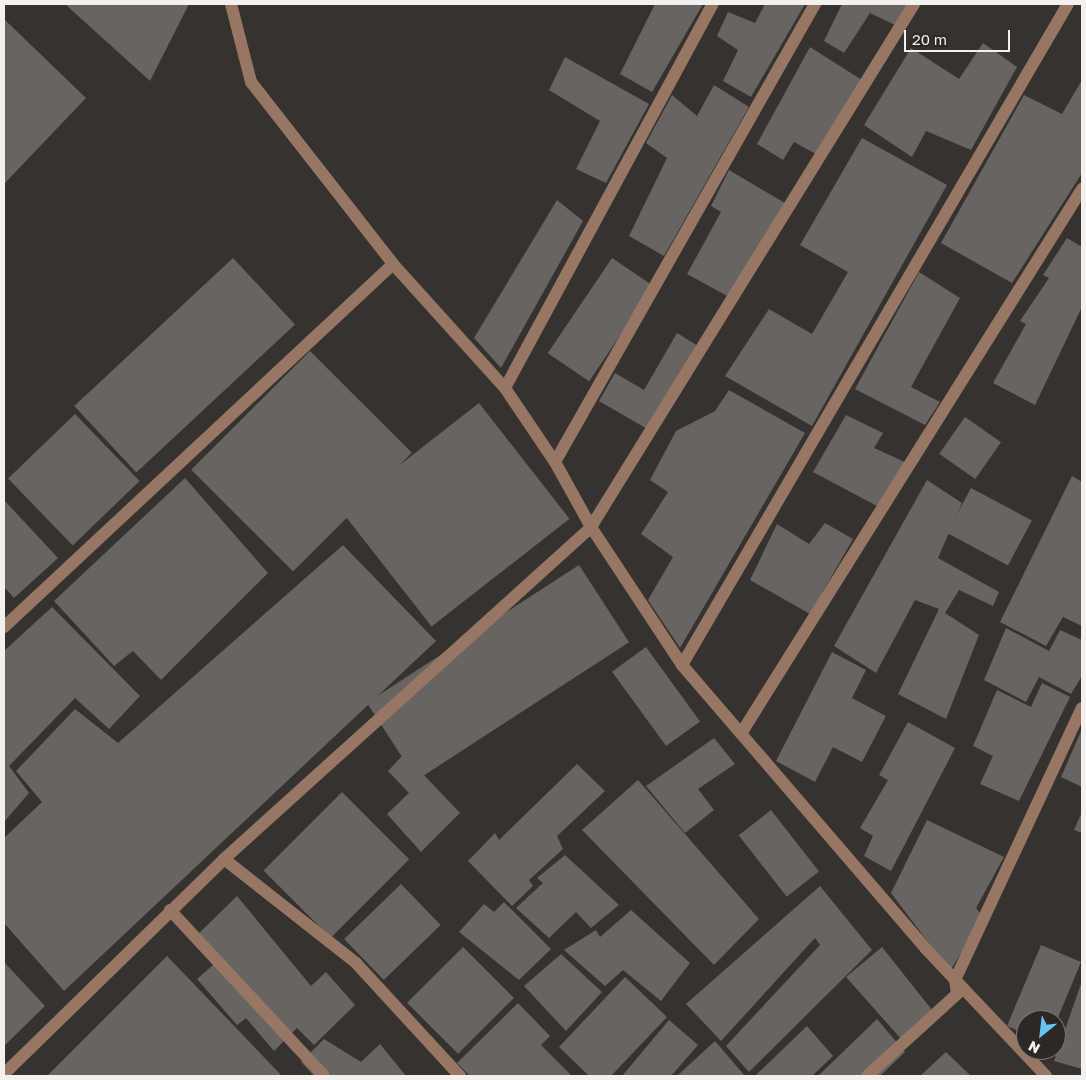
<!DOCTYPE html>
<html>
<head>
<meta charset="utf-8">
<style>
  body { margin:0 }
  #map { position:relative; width:1086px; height:1080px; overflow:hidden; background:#353230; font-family:"Golos Text",sans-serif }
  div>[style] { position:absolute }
  .building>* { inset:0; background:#676462; transform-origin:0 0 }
  .minor>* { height:12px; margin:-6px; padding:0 6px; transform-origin:6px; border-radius:6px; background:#977764 }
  span { translate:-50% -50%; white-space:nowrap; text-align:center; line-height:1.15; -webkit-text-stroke:4px #2b2826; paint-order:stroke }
  .frame { position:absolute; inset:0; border:5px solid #f3f1f0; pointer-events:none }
  .north { position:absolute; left:1016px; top:1010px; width:50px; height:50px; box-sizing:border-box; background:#2b2826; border:1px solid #7b7877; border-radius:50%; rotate:209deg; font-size:14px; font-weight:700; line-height:20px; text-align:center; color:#f3f1f0 }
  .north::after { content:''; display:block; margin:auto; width:18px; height:22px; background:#67c4f0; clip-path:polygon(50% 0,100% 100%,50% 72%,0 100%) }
  .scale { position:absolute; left:904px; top:30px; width:106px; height:22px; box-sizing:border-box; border:2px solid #f3f1f0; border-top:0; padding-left:6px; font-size:15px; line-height:18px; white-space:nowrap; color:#f3f1f0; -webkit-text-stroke:4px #2b2826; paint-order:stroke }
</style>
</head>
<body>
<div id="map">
  <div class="building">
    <i style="clip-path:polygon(65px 4px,189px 4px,150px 81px)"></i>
    <i style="clip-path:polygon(655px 4px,703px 4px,652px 92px,620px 74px)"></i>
    <i style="clip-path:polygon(765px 4px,805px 4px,751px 97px,723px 81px,738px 50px,717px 36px,728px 12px,755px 23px)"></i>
    <i style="clip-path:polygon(842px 4px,908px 4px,895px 25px,870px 13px,844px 53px,824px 41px)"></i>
    <i style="clip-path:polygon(4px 19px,86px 98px,4px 184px)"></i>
    <i style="clip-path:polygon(983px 43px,1017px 67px,971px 150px,926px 131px,912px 157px,864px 125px,911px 48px,959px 79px)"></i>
    <i style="clip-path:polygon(810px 47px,862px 80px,816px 154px,794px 142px,783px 160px,757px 144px)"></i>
    <i style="clip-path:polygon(565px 57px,649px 104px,606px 183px,576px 169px,600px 121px,549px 90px)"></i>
    <i style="clip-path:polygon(1082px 80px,1082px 173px,1012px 283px,941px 243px,1024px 95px,1062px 114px)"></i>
    <i style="clip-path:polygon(714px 85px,749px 107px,664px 256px,629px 236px,667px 158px,646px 143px,672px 95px,697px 116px)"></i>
    <i style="clip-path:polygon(862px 138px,947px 185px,812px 426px,725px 376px,769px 309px,812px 334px,848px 272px,800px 245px)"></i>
    <i style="clip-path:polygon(729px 170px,785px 203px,729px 297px,687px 274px,721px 212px,711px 206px)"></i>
    <i style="clip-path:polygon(557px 200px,583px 221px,501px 368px,474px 338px)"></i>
    <i style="clip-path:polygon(1067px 238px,1082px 247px,1082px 307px,1035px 405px,993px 383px,1026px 324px,1020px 321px,1049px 278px,1043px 275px)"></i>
    <i style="left:233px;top:258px;width:91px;height:217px;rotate:47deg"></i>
    <i style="left:612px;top:258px;width:50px;height:115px;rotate:34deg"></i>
    <i style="clip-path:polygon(919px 272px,960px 298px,911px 387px,940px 402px,925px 425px,855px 389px)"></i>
    <i style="clip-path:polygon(677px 333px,698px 346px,649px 430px,599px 401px,615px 373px,644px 390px)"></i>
    <i style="left:310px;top:351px;width:144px;height:168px;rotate:45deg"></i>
    <i style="clip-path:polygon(729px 390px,805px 433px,680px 648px,648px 600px,673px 557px,641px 534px,668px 492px,650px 480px,676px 431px,715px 411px)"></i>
    <i style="left:479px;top:403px;width:147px;height:175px;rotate:52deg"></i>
    <i style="left:75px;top:414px;width:93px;height:93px;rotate:46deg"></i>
    <i style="clip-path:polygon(846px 415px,883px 433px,874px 448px,905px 462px,877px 506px,813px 472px)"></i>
    <i style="left:965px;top:417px;width:44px;height:45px;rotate:35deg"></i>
    <i style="clip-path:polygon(1072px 476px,1082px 482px,1082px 626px,1063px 617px,1046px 646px,1000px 622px)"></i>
    <i style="clip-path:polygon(185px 478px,268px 573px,161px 680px,133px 651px,114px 666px,54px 601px)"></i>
    <i style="clip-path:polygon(927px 480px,962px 503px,938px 558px,999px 592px,993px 606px,959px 590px,945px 613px,979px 635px,946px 719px,898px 694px,939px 609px,915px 600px,876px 673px,834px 646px)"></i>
    <i style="left:971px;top:488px;width:69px;height:51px;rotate:28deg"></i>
    <i style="clip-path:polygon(4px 500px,58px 558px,14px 598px,4px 587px)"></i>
    <i style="clip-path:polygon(825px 523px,853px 539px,810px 614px,750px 580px,777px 524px,809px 544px)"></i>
    <i style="clip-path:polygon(343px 545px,436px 641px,64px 991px,4px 923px,4px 838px,42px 802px,16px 771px,75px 709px,118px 743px)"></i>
    <i style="left:579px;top:565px;width:92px;height:253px;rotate:57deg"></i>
    <i style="clip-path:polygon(52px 607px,140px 696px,109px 729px,75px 698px,9px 766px,29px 793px,4px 822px,4px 651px)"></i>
    <i style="clip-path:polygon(1006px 628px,1049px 651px,1060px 630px,1082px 640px,1082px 676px,1071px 694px,1039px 677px,1026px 702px,984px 680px)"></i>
    <i style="left:646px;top:647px;width:92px;height:42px;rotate:54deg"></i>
    <i style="clip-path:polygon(832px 652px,866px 670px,852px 698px,886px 716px,862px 762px,833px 747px,815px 782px,776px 761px)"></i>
    <i style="clip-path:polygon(1042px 683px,1070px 697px,1019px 801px,980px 784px,993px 756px,973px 746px,997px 690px,1031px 707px)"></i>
    <i style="clip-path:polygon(908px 722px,955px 748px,891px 871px,864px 856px,873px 836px,860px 828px,888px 780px,879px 775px)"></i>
    <i style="clip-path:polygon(1082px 729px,1082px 787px,1061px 777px)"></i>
    <i style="clip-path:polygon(714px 738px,735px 764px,698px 789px,714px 810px,685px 833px,646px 786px)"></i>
    <i style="clip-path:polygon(404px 754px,460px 813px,421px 852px,387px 814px,409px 793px,388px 771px)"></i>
    <i style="clip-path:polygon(577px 764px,605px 791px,557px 836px,563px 849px,529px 880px,533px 886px,512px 906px,468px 861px,495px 833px,499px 840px)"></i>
    <i style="clip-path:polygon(638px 780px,759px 919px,714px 965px,582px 830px)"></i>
    <i style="left:342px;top:792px;width:95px;height:111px;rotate:45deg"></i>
    <i style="left:771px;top:810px;width:78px;height:41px;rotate:52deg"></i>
    <i style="clip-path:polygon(1082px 812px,1082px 833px,1074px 830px)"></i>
    <i style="clip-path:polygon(927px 820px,1004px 857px,976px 908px,983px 917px,950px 971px,891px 893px)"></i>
    <i style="clip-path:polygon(565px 855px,619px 905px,591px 928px,576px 912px,549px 938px,516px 908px,543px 883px,537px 878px)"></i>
    <i style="left:401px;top:884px;width:57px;height:79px;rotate:46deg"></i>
    <i style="clip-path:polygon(820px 886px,872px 950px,749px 1072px,726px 1046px,820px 945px,815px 938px,721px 1041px,686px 1004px)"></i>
    <i style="clip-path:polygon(237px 896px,311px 986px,326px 972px,355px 1005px,314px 1045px,297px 1028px,274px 1051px,246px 1018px,237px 1025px,197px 979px,213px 965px,192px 940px)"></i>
    <i style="clip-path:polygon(504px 902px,551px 949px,519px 980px,459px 932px,484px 904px,494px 912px)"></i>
    <i style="clip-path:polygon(631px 910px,690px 963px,661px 1001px,623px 970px,605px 986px,564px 950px,596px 930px,600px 937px)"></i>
    <i style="clip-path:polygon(1041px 945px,1081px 962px,1057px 1020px,1026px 1020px,1026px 1034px,1007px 1026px)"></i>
    <i style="left:463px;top:947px;width:72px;height:79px;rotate:45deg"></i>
    <i style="clip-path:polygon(882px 947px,932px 1010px,902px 1040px,846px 977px)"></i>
    <i style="clip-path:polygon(561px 954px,602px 992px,566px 1031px,524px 986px)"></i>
    <i style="clip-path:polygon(167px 956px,282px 1076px,47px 1076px)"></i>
    <i style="clip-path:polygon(4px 962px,45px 1006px,4px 1046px)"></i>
    <i style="clip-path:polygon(625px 977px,667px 1017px,611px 1076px,589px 1076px,559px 1047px)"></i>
    <i style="clip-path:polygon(1082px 981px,1082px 1069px,1054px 1061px)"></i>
    <i style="clip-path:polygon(518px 1003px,550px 1036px,541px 1045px,572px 1076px,470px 1076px,457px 1063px)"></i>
    <i style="clip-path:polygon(877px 1019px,905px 1052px,880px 1076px,818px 1076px)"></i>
    <i style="clip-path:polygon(669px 1020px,698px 1045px,671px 1076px,622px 1076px)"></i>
    <i style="clip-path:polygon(807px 1026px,833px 1056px,812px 1076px,755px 1076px)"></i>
    <i style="clip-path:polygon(324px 1039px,361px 1062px,380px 1044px,406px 1076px,314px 1076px,301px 1062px)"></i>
    <i style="clip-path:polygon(715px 1041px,745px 1076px,677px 1076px)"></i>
    <i style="clip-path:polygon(946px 1052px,971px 1076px,920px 1076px)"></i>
  </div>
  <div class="minor">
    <i style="left:231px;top:4px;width:81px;rotate:75.6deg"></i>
    <i style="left:251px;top:82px;width:231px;rotate:52deg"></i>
    <i style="left:393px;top:264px;width:167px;rotate:47.9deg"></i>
    <i style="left:505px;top:388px;width:89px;rotate:56deg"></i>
    <i style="left:555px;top:462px;width:74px;rotate:61deg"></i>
    <i style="left:591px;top:527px;width:165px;rotate:56.6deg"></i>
    <i style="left:682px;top:665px;width:374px;rotate:49.3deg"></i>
    <i style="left:926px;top:949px;width:175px;rotate:46.6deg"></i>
    <i style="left:505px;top:388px;width:437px;rotate:-61.6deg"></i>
    <i style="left:555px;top:462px;width:527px;rotate:-60.42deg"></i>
    <i style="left:4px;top:627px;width:532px;rotate:-43.02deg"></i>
    <i style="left:682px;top:665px;width:765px;rotate:-59.72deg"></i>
    <i style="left:742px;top:732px;width:641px;rotate:-57.95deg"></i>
    <i style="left:224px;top:859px;width:168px;rotate:38.2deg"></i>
    <i style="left:356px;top:963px;width:154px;rotate:47.4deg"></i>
    <i style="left:170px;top:910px;width:226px;rotate:47.1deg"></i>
    <i style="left:4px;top:1074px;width:308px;rotate:-44.3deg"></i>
    <i style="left:224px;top:859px;width:495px;rotate:-42.1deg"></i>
    <i style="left:591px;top:527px;width:615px;rotate:-58.3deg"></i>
    <i style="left:867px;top:1076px;width:122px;rotate:-42.3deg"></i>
    <i style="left:957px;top:994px;width:14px;rotate:-98deg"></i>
    <i style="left:955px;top:980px;width:300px;rotate:-65deg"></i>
  </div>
  <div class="frame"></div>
  <div class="north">N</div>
  <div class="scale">20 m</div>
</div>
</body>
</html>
